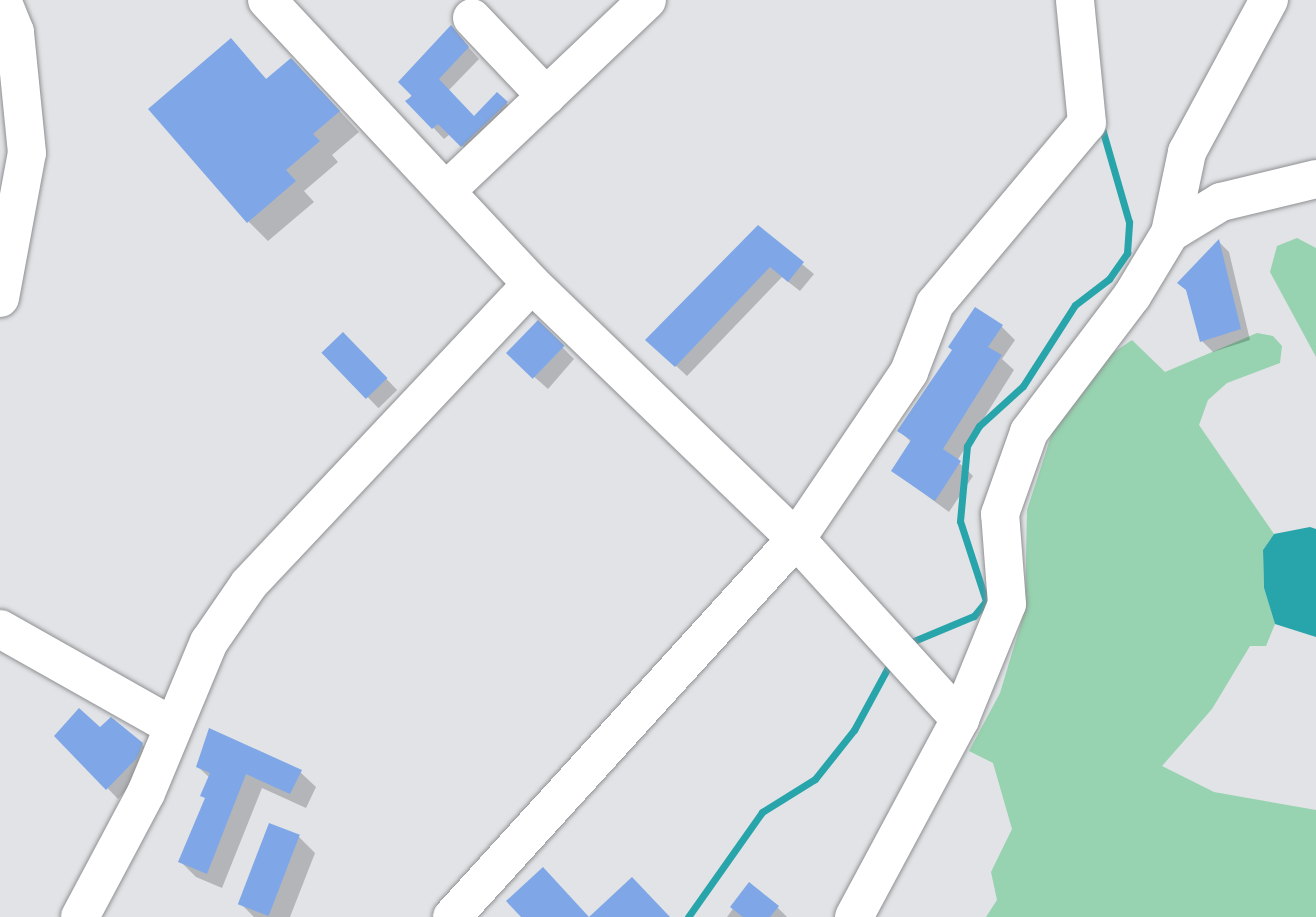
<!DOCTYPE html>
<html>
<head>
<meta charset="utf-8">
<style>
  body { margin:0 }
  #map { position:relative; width:1316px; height:917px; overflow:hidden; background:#e1e3e6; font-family:Figtree,sans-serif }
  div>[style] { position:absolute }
  .green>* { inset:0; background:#97d3b0 }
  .water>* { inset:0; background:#28a4ab }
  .shadow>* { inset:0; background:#0003; transform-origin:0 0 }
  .stream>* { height:7px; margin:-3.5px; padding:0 3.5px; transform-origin:3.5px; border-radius:3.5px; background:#28a4ab }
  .building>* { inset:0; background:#7fa7e7; transform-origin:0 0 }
  .roads { filter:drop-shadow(0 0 2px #8f9093) drop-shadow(0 0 2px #8f9093) }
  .minor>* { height:38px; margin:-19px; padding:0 19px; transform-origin:19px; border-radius:19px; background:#fff }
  span { translate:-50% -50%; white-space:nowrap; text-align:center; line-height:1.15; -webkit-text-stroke:7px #fff; paint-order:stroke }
</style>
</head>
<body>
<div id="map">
  <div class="green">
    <i style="clip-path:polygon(1297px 238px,1316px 248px,1316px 357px,1270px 272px,1277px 246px)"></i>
    <i style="clip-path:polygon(1257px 333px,1273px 336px,1282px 346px,1280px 363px,1227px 383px,1208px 400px,1199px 425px,1274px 534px,1263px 550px,1264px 588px,1275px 624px,1266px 646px,1250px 646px,1212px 709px,1162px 766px,1214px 792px,1316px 810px,1316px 917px,986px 917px,997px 900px,991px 872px,1012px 829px,993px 763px,969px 751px,1000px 693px,1025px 610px,1027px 510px,1052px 433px,1110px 355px,1132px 340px,1165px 372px)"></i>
  </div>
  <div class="water">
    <i style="clip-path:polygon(1310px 527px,1316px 529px,1316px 637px,1275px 624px,1264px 588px,1263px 550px,1274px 534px)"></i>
  </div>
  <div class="shadow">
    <i style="clip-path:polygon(451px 28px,479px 59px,448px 91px,474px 118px,497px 94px,517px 114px,473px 156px,450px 134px,444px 139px,408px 101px)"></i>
    <i style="clip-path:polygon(231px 41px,267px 80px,311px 80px,359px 132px,332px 155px,338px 162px,304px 191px,314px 202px,268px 241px,248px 221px)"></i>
    <i style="clip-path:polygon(758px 228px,814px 274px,800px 291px,782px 277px,687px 376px,659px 350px)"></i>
    <i style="clip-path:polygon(1219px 242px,1229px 252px,1250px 340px,1213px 352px,1202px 341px)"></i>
    <i style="clip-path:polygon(538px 323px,574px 359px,548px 389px,521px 365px)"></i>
    <i style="clip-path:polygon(1001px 326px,1015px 340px,1002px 359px,1014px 370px,957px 461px,973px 476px,949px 512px,893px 471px,912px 443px,899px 430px)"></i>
    <i style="left:343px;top:334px;width:78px;height:26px;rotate:46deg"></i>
    <i style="clip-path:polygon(100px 730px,142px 744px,153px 756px,147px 769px,118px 799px,57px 736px)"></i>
    <i style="clip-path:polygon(198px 767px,300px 772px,316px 787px,306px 808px,262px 788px,222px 888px,196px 877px,181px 862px,207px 800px,210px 778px)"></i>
    <i style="clip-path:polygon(298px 836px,315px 853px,290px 917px,254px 917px,240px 903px)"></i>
    <i style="clip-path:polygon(750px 885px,778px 908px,787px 917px,727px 917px)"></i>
  </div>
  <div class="stream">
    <i style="left:909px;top:643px;width:70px;rotate:-22.6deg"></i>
    <i style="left:974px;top:616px;width:19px;rotate:-51deg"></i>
    <i style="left:986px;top:601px;width:84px;rotate:-108deg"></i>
    <i style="left:960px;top:521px;width:75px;rotate:-84.7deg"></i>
    <i style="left:967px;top:446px;width:23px;rotate:-59deg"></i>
    <i style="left:979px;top:426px;width:59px;rotate:-42.3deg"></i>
    <i style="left:1023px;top:386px;width:96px;rotate:-57.3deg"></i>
    <i style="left:1075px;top:305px;width:43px;rotate:-37.4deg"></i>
    <i style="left:1109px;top:279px;width:32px;rotate:-55deg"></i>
    <i style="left:1127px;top:253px;width:31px;rotate:-86deg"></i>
    <i style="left:1129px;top:222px;width:101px;rotate:-106.1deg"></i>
    <i style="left:688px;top:917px;width:128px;rotate:-54.8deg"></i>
    <i style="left:762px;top:812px;width:62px;rotate:-31.9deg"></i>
    <i style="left:815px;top:779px;width:63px;rotate:-51.5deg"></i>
    <i style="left:854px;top:730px;width:80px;rotate:-61.5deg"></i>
  </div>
  <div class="building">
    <i style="clip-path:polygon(451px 25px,469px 47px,439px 79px,474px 116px,497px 92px,508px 102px,461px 147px,438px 124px,432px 129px,405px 101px,412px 96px,398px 82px)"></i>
    <i style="clip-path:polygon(231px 38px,266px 79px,291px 58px,340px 111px,313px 134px,320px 141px,286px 170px,296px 181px,247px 223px,148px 109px)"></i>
    <i style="clip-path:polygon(758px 225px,804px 262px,788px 282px,770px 267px,675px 367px,645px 340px)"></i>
    <i style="clip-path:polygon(1219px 239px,1241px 329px,1200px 342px,1186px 290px,1177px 283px)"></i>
    <i style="clip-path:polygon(975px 307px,1003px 325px,988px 347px,1002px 355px,943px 449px,961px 461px,935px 501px,891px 471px,911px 440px,897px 431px,952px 350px,948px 347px)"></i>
    <i style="left:538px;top:320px;width:37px;height:46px;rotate:44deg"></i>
    <i style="left:343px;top:332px;width:64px;height:30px;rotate:46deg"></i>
    <i style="clip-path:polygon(79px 708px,100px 727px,111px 717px,143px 743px,137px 758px,106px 790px,54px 736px)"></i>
    <i style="clip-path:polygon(209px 728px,302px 770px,290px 794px,246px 774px,207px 874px,178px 862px,205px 798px,200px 796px,210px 773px,196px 767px)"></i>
    <i style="left:269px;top:823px;width:33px;height:87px;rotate:21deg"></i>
    <i style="clip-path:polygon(543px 867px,589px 917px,521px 917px,506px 901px)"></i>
    <i style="clip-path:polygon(632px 877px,670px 917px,589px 917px)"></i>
    <i style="clip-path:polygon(749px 882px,779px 906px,770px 917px,743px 917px,730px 907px)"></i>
  </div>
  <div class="roads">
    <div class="minor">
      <i style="left:267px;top:0;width:388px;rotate:47deg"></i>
      <i style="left:532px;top:284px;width:367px;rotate:44deg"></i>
      <i style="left:796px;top:539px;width:244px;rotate:47.7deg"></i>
      <i style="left:472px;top:18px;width:108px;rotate:46.5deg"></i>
      <i style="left:446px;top:191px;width:277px;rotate:-43.5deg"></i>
      <i style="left:1170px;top:233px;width:83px;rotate:-78.1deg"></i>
      <i style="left:1187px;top:152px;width:173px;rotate:-61.7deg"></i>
      <i style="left:0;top:298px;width:147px;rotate:-79.5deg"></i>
      <i style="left:27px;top:153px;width:122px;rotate:-95.7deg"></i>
      <i style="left:15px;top:32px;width:35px;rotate:-112deg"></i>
      <i style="left:0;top:629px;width:197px;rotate:29.4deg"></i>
      <i style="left:80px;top:917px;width:140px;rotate:-62deg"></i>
      <i style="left:146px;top:793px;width:164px;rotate:-67.4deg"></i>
      <i style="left:209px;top:642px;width:70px;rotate:-55.4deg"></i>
      <i style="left:249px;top:584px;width:412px;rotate:-46.7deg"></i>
      <i style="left:452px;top:917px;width:511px;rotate:-47.7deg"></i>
      <i style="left:796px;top:539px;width:202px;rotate:-55.9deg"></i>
      <i style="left:909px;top:372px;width:73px;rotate:-69.1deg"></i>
      <i style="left:935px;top:304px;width:236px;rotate:-50deg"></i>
      <i style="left:1087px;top:123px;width:124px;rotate:-95.6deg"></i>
      <i style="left:854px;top:917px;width:225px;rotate:-61.8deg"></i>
      <i style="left:960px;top:719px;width:124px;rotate:-67.8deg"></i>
      <i style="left:1007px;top:604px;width:90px;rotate:-94.4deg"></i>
      <i style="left:1000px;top:514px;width:87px;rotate:-70.5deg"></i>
      <i style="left:1029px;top:432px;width:171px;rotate:-52.9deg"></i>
      <i style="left:1132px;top:296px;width:74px;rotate:-58.9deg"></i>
      <i style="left:1170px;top:233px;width:60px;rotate:-31.3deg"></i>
      <i style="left:1221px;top:202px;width:98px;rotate:-13.6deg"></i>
    </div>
  </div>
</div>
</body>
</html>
